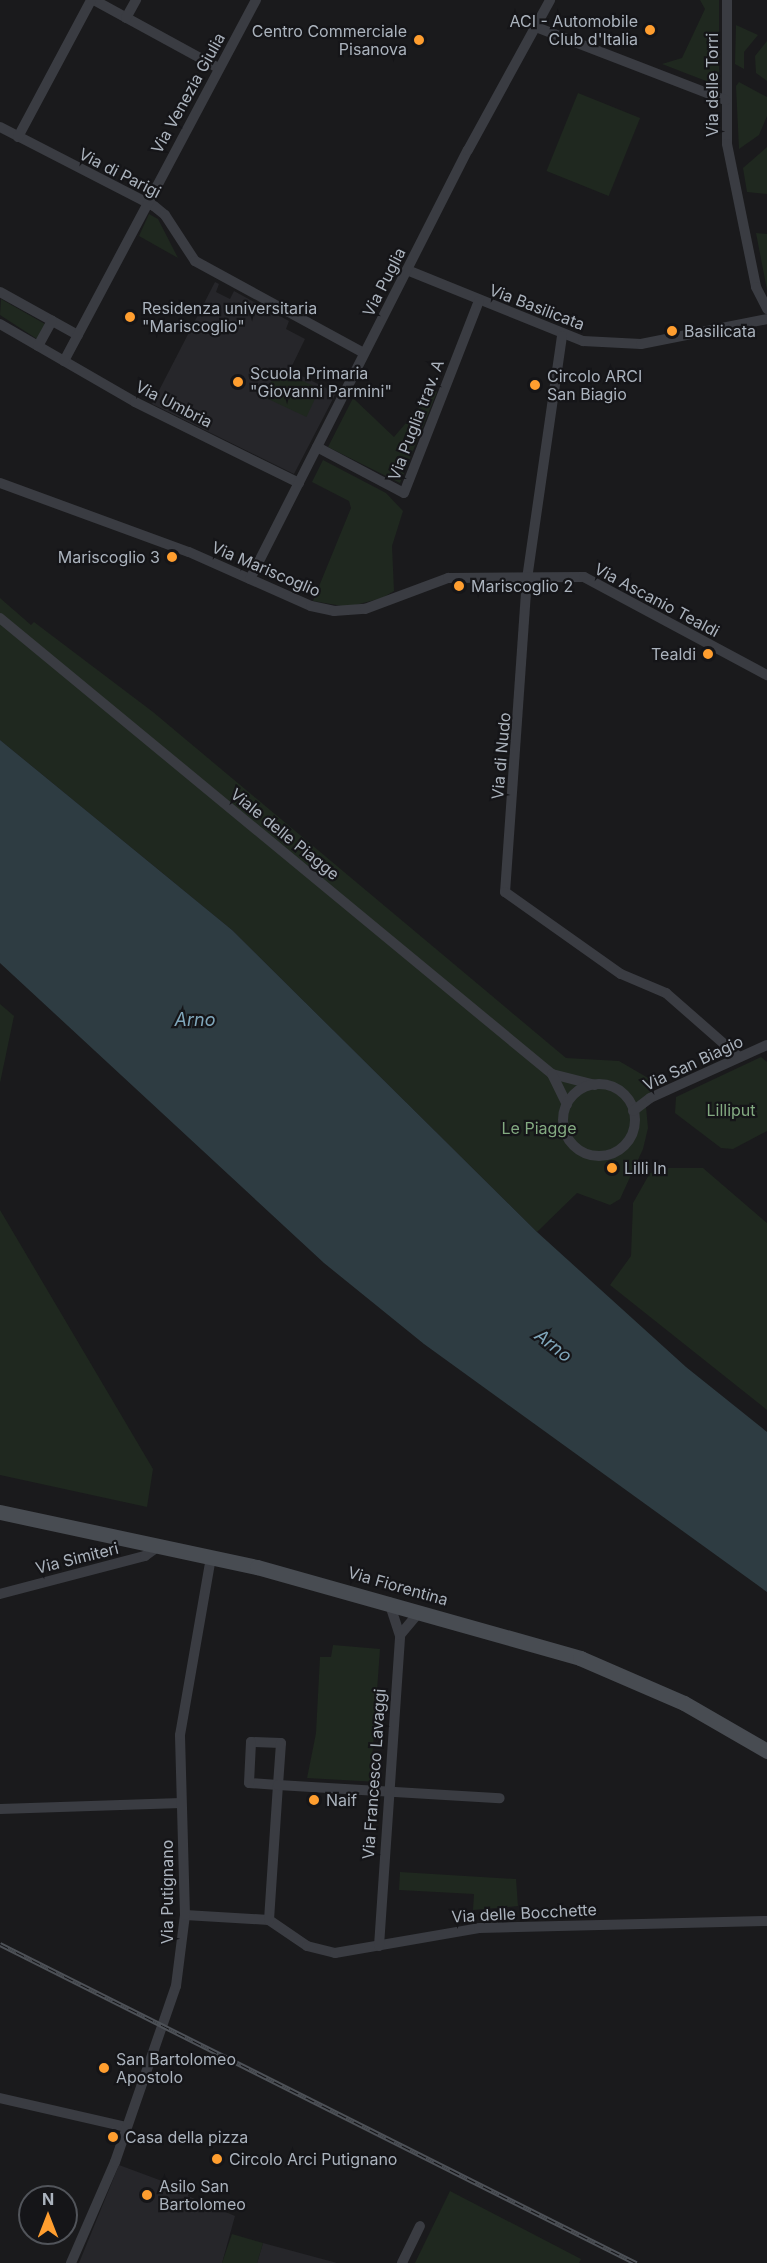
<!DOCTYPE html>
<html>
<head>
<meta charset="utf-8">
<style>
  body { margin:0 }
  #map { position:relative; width:767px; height:2263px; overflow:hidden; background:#1a1a1c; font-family:Inter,sans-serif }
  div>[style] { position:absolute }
  .built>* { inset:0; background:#26262a }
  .green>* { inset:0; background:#1f281f; transform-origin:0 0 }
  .water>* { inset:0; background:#2e3c42 }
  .minor>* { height:10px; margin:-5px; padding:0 5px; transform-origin:5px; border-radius:5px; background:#3a3c42 }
  .minor>.ring { margin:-5px; padding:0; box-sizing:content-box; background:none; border:10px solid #3a3c42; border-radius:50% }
  .secondary>* { height:15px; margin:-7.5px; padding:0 7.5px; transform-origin:7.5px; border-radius:7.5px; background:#484c52 }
  .rail>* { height:5px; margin-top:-2.5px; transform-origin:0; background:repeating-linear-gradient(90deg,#151518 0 9px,#4d5157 0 18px); box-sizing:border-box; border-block:2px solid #4d5157 }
  .dots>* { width:16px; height:16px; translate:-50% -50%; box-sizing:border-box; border:3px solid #151518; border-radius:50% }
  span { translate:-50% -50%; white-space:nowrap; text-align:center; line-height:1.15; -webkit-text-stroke:4.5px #151518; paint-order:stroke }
  .poi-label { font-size:16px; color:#abb3bd }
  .right { translate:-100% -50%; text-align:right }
  .left { translate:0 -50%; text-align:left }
  .street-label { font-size:16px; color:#abb3bd }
  .park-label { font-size:16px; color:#83aa81 }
  .water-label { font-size:18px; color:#80a7bb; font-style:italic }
  .north { position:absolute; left:18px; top:2185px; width:60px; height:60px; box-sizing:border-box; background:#151518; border:2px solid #51545a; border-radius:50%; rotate:0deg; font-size:16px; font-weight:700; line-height:24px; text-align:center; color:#abb3bd }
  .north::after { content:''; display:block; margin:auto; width:21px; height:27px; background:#ff9e2f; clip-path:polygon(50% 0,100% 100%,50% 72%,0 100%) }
</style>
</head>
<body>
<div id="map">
  <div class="built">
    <i style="clip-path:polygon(215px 282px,219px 284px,216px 292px,230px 299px,234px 291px,289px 321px,286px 329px,305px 339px,290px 370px,336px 393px,294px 474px,152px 404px)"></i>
    <i style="clip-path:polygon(119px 2165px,189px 2191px,188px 2196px,235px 2216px,222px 2263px,79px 2263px)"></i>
    <i style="clip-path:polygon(263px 2243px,337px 2263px,257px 2263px)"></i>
  </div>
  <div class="green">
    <i style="clip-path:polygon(700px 0,719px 0,719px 86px,662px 64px,682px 58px,705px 9px)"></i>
    <i style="clip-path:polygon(736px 25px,758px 35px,744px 52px,744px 69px,735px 64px)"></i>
    <i style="clip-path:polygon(767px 41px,767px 81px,756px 73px,755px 56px)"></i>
    <i style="clip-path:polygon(739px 82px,767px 97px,767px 116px,759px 135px,739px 149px,736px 86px)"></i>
    <i style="left:578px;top:93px;width:67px;height:84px;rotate:22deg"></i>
    <i style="clip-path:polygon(767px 147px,767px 194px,747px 192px,743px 168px)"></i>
    <i style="clip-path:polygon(149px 214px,158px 219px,178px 258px,139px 236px)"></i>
    <i style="clip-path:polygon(756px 233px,767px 234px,767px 290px)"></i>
    <i style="clip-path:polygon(1px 299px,45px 324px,37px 339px,0 315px)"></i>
    <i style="left:277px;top:369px;width:47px;height:31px;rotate:25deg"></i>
    <i style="clip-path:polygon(434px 390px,437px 392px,400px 483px,328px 447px,353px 398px,394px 437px)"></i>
    <i style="clip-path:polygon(323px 460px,386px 493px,403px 511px,392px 546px,394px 591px,382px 598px,348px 607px,313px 601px,351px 508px,349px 501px,312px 482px)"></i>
    <i style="clip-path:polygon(0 598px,31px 625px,34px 622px,153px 712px,566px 1058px,619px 1061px,655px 1082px,646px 1107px,648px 1128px,643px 1149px,620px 1199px,610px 1205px,577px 1193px,537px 1232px,232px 930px,0 740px)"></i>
    <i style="clip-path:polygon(0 1004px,14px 1016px,0 1083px)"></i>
    <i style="clip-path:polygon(761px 1057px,767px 1062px,767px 1131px,733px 1149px,721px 1148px,675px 1113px,676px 1097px)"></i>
    <i style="clip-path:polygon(669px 1168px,703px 1168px,767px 1223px,767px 1410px,610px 1285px,631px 1256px,633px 1203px,650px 1173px)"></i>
    <i style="clip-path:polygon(0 1210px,153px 1469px,147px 1507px,0 1475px)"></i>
    <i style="clip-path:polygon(333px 1645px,380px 1649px,371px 1774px,379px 1775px,378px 1782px,307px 1778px,316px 1733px,320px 1657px,331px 1657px)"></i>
    <i style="clip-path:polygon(400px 1872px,516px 1879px,518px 1906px,473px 1910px,474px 1894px,399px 1890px)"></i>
    <i style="clip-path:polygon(450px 2191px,581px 2259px,579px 2263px,415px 2263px)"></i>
    <i style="clip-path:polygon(232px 2234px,263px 2243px,257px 2263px,222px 2263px)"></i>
  </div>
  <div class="water">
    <i style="clip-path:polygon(0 740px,232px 930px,537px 1232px,686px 1367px,767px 1432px,767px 1592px,424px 1344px,324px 1263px,0 963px)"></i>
  </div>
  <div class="minor">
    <i style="left:94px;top:0;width:141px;rotate:28.7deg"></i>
    <i style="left:727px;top:0;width:144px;rotate:90deg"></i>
    <i style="left:727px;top:144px;width:146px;rotate:78.5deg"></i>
    <i style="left:756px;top:287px;width:25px;rotate:63deg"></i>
    <i style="left:126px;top:18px;width:21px;rotate:-61deg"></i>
    <i style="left:536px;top:27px;width:203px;rotate:21.1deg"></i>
    <i style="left:0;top:127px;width:173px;rotate:27.2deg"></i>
    <i style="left:154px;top:206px;width:14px;rotate:39deg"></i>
    <i style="left:165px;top:215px;width:55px;rotate:56.9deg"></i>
    <i style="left:195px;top:261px;width:192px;rotate:28.6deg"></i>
    <i style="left:18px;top:137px;width:155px;rotate:-61.9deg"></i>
    <i style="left:407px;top:270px;width:190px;rotate:22deg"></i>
    <i style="left:583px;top:341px;width:58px;rotate:3deg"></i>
    <i style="left:641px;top:344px;width:128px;rotate:-11.2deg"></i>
    <i style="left:0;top:292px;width:89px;rotate:28.9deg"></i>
    <i style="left:0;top:324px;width:156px;rotate:30deg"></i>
    <i style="left:135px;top:402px;width:183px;rotate:26.3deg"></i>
    <i style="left:562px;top:336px;width:245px;rotate:98.2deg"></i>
    <i style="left:527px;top:578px;width:315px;rotate:94deg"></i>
    <i style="left:505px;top:892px;width:142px;rotate:35.3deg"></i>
    <i style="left:621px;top:974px;width:49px;rotate:22.9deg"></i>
    <i style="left:666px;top:993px;width:97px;rotate:41.2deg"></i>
    <i style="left:38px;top:346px;width:29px;rotate:-61deg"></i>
    <i style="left:64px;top:361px;width:409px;rotate:-62deg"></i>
    <i style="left:317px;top:447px;width:98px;rotate:27.9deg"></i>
    <i style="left:404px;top:493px;width:206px;rotate:-68.7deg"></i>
    <i style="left:0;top:483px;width:201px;rotate:20.1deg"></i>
    <i style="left:189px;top:552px;width:133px;rotate:23.9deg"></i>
    <i style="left:311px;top:606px;width:24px;rotate:12deg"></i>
    <i style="left:334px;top:611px;width:31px;rotate:-4deg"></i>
    <i style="left:365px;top:609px;width:89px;rotate:-20.5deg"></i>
    <i style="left:448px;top:578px;width:136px;rotate:-0.4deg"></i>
    <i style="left:584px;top:577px;width:208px;rotate:28.2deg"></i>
    <i style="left:250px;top:579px;width:481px;rotate:-63.1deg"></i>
    <i style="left:468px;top:150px;width:171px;rotate:-61.3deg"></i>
    <i style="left:0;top:618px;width:716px;rotate:39.56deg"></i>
    <i style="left:552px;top:1074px;width:44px;rotate:14.3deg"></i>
    <i style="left:552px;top:1074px;width:34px;rotate:64deg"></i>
    <i class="ring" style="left:563px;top:1084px;width:62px;height:62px"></i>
    <i style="left:633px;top:1111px;width:21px;rotate:-37deg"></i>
    <i style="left:650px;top:1098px;width:128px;rotate:-24.4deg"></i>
    <i style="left:0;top:1594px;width:150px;rotate:-14.7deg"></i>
    <i style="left:145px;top:1556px;width:17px;rotate:-36deg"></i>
    <i style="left:389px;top:1602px;width:35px;rotate:72deg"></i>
    <i style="left:251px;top:1742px;width:30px;rotate:2deg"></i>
    <i style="left:281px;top:1743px;width:42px;rotate:94.1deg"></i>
    <i style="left:278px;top:1785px;width:29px;rotate:-176deg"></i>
    <i style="left:249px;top:1783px;width:41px;rotate:-87.2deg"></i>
    <i style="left:0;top:1809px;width:181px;rotate:-1.9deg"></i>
    <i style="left:185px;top:1915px;width:84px;rotate:3.4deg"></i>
    <i style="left:269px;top:1920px;width:46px;rotate:34.4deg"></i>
    <i style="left:307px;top:1946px;width:29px;rotate:14deg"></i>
    <i style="left:335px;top:1953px;width:146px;rotate:-9.8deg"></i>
    <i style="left:479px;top:1928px;width:288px;rotate:-1.4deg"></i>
    <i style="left:269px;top:1920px;width:135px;rotate:-86.2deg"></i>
    <i style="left:278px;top:1785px;width:222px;rotate:3.4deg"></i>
    <i style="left:379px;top:1946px;width:312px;rotate:-86.1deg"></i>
    <i style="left:400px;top:1635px;width:31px;rotate:-50deg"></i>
    <i style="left:0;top:2098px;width:130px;rotate:12.9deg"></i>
    <i style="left:71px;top:2263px;width:110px;rotate:-66.5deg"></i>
    <i style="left:115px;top:2162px;width:186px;rotate:-70.9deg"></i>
    <i style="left:176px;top:1986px;width:72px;rotate:-82.8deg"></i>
    <i style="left:185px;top:1915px;width:180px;rotate:-91.6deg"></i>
    <i style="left:180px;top:1735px;width:181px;rotate:-80.1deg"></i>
    <i style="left:402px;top:2263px;width:41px;rotate:-64.1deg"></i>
  </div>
  <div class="secondary">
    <i style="left:0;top:1512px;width:263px;rotate:12.1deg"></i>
    <i style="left:257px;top:1567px;width:336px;rotate:15.7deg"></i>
    <i style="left:580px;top:1658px;width:113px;rotate:23.4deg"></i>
    <i style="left:684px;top:1703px;width:96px;rotate:30deg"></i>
  </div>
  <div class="rail">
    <i style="left:0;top:1944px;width:712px;rotate:26.64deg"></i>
  </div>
  <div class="dots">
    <i style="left:650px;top:30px;background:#ff9e2f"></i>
    <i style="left:419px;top:40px;background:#ff9e2f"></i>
    <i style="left:130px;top:317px;background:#ff9e2f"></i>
    <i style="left:672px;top:331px;background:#ff9e2f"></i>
    <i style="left:238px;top:382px;background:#ff9e2f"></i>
    <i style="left:535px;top:385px;background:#ff9e2f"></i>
    <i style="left:172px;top:557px;background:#ff9e2f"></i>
    <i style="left:459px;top:586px;background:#ff9e2f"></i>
    <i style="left:708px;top:654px;background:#ff9e2f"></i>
    <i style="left:612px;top:1168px;background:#ff9e2f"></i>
    <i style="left:314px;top:1800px;background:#ff9e2f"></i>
    <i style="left:104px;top:2068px;background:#ff9e2f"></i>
    <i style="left:113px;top:2137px;background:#ff9e2f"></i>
    <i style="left:217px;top:2159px;background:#ff9e2f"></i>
    <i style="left:147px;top:2195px;background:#ff9e2f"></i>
  </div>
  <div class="poi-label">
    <span class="right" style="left:638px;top:30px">ACI - Automobile<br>Club d'Italia</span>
    <span class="right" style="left:407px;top:40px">Centro Commerciale<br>Pisanova</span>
    <span class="left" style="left:142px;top:317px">Residenza universitaria<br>"Mariscoglio"</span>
    <span class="left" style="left:684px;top:331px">Basilicata</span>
    <span class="left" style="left:250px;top:382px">Scuola Primaria<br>"Giovanni Parmini"</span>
    <span class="left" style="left:547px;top:385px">Circolo ARCI<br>San Biagio</span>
    <span class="right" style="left:160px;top:557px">Mariscoglio 3</span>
    <span class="left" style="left:471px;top:586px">Mariscoglio 2</span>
    <span class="right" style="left:696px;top:654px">Tealdi</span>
    <span class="left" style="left:624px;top:1168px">Lilli In</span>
    <span class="left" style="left:326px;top:1800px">Naif</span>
    <span class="left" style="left:116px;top:2068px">San Bartolomeo<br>Apostolo</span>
    <span class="left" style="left:125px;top:2137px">Casa della pizza</span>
    <span class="left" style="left:229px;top:2159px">Circolo Arci Putignano</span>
    <span class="left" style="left:159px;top:2195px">Asilo San<br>Bartolomeo</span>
  </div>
  <div class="street-label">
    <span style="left:712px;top:85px;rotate:-90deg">Via delle Torri</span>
    <span style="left:188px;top:93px;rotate:-61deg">Via Venezia Giulia</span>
    <span style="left:120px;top:173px;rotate:27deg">Via di Parigi</span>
    <span style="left:384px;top:282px;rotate:-63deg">Via Puglia</span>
    <span style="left:537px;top:307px;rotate:21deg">Via Basilicata</span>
    <span style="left:174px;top:404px;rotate:27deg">Via Umbria</span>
    <span style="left:416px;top:420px;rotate:-69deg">Via Puglia trav. A</span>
    <span style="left:266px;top:569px;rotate:23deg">Via Mariscoglio</span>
    <span style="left:657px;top:600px;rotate:28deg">Via Ascanio Tealdi</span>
    <span style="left:501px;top:756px;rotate:-85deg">Via di Nudo</span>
    <span style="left:285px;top:834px;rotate:39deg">Viale delle Piagge</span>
    <span style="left:693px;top:1063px;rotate:-25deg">Via San Biagio</span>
    <span style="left:77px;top:1558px;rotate:-14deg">Via Simiteri</span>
    <span style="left:398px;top:1586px;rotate:16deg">Via Fiorentina</span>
    <span style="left:374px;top:1774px;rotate:-86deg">Via Francesco Lavaggi</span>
    <span style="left:167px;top:1892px;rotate:-90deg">Via Putignano</span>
    <span style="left:524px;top:1913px;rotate:-3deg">Via delle Bocchette</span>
  </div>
  <div class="park-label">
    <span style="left:731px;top:1110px">Lilliput</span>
    <span style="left:539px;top:1128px">Le Piagge</span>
  </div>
  <div class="water-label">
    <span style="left:195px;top:1020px">Arno</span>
    <span style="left:553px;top:1346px;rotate:38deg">Arno</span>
  </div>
  <div class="north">N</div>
</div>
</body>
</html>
